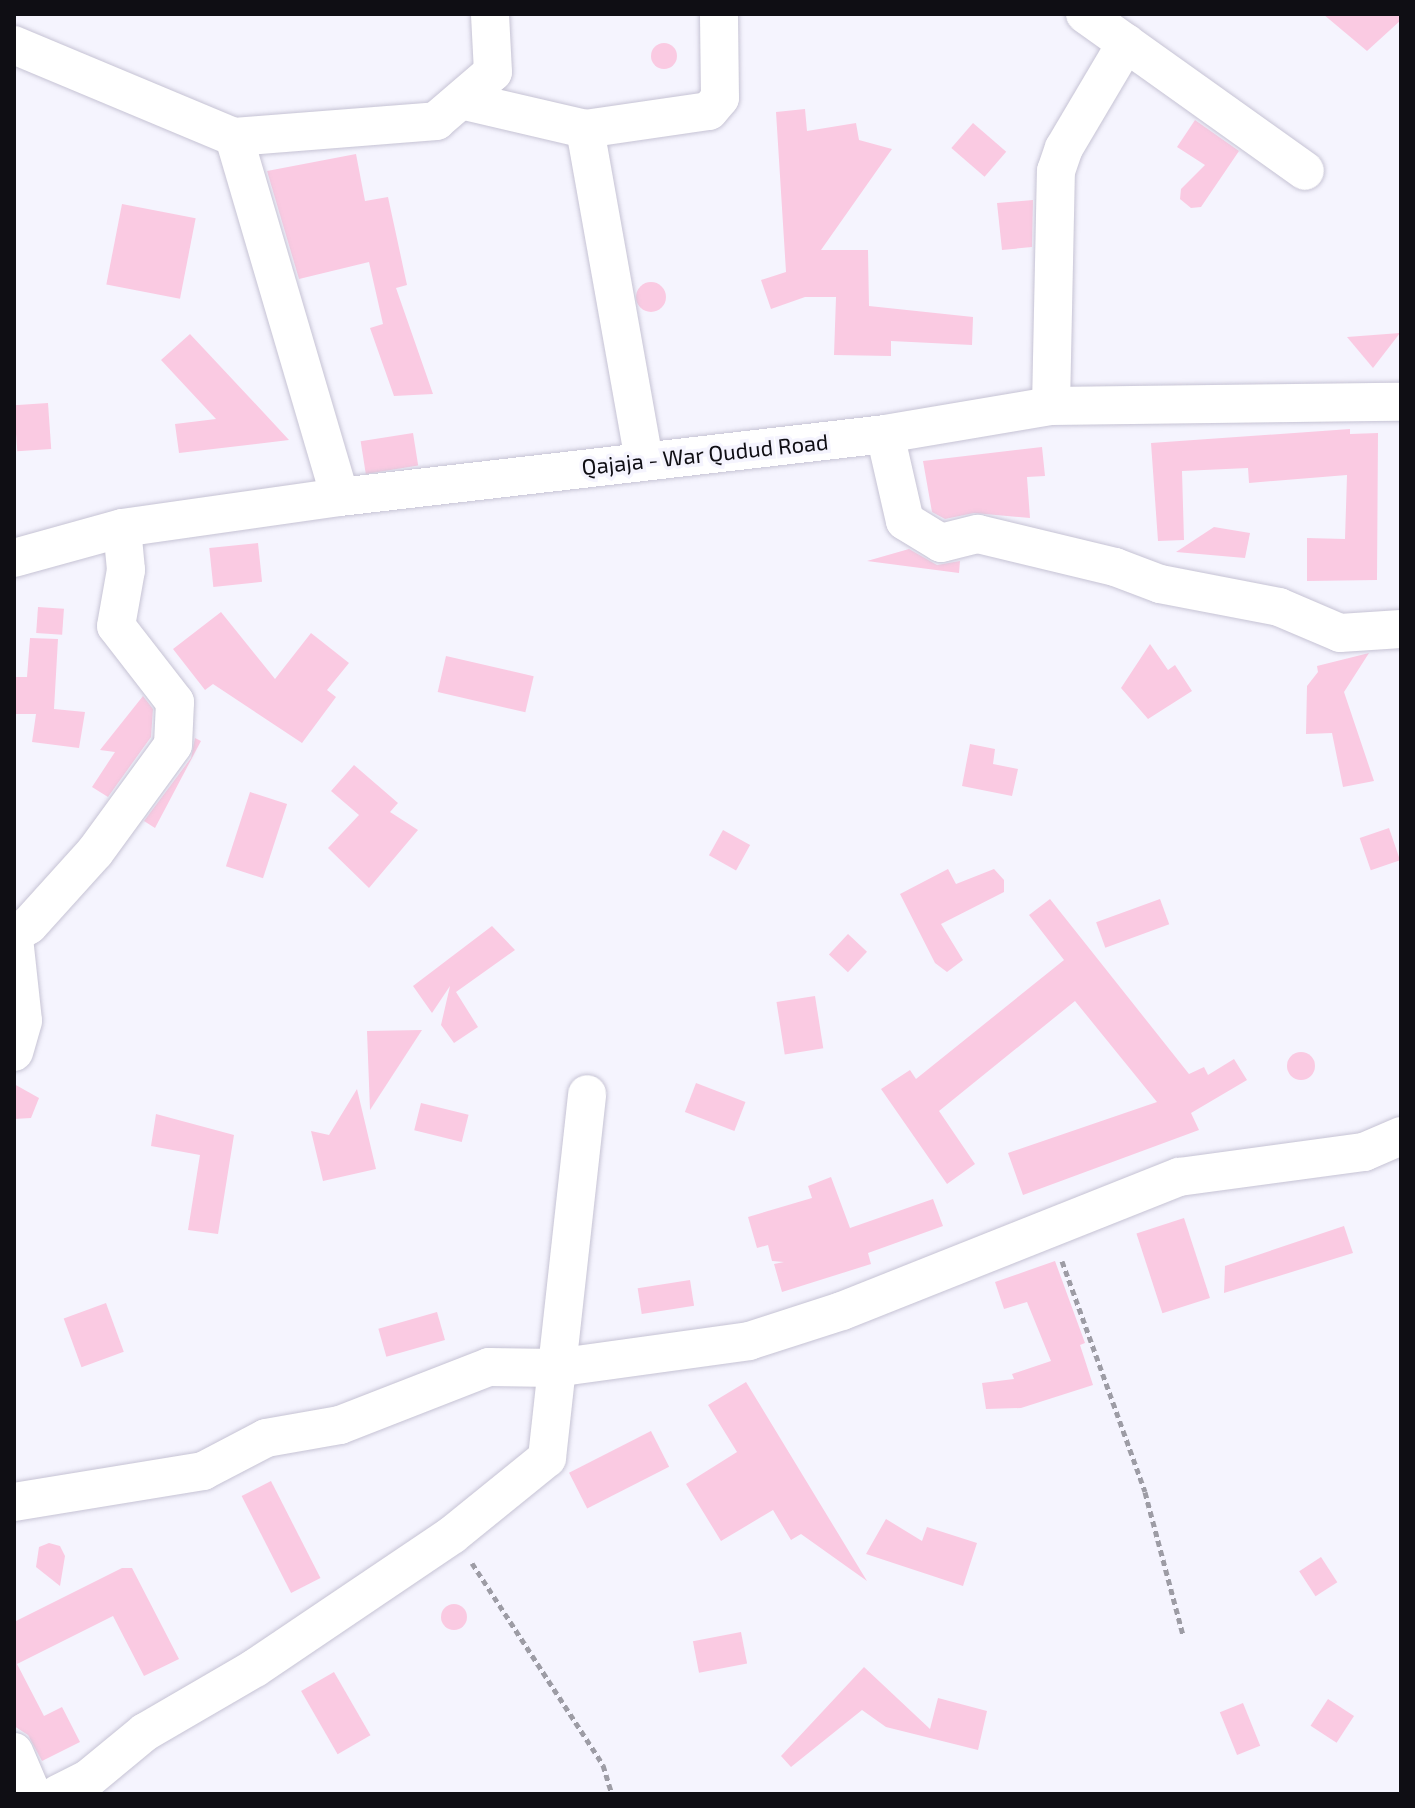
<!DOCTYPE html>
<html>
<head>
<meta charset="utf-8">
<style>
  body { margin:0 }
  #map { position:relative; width:1415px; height:1808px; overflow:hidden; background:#f5f4fe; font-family:"Exo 2",sans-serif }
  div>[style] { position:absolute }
  .building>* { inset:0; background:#facae2; transform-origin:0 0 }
  .round { border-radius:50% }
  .path>* { height:5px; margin-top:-2.5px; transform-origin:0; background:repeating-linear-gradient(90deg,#9d9ca5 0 6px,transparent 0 10px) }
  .roads { filter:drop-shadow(0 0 2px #c6c3d4) drop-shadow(0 0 2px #c6c3d4) }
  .minor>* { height:38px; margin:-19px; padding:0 19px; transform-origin:19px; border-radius:19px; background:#fff }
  span { translate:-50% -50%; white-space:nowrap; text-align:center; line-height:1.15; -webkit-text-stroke:7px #f5f4fe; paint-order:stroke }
  .street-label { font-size:22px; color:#0f0e14 }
  .frame { position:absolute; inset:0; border:16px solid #0f0e14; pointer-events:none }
</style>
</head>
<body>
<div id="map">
  <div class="building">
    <i style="clip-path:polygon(1323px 14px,1401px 14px,1401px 20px,1367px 51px)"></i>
    <i class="round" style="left:651px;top:43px;width:26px;height:26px"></i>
    <i style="clip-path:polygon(805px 109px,807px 131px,856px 123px,859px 140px,892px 149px,821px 250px,868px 250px,869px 306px,973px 317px,972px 345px,891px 341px,891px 356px,834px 355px,836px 297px,805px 297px,771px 309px,761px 280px,786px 272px,776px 112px)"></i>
    <i style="clip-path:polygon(1195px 120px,1239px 151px,1201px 207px,1191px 208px,1180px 199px,1181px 189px,1205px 165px,1177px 147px)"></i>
    <i style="left:973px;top:123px;width:44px;height:33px;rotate:41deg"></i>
    <i style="clip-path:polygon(356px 154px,365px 201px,388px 197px,407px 285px,396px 288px,433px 394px,394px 396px,370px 328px,383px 324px,369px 262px,299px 279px,267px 171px)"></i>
    <i style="clip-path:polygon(1033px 200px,1032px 247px,1002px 250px,997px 203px)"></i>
    <i style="left:122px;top:204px;width:75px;height:82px;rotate:11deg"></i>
    <i class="round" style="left:636px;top:282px;width:30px;height:30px"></i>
    <i style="clip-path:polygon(1400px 333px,1373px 368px,1347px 337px)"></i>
    <i style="clip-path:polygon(190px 334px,264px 413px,289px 440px,179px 453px,175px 424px,216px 419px,161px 360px)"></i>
    <i style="left:48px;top:403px;width:46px;height:34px;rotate:86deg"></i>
    <i style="clip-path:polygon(1350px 429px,1350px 434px,1378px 433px,1377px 580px,1307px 581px,1307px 538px,1345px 539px,1347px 475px,1249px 483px,1248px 468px,1182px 471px,1184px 540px,1158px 541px,1151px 443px)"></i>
    <i style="left:413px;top:433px;width:33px;height:53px;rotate:81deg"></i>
    <i style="clip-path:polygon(1042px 447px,1045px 476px,1027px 477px,1030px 518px,974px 513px,945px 519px,932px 512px,923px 461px)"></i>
    <i style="clip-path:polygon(1214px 527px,1250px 533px,1245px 558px,1176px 552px)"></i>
    <i style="left:258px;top:543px;width:39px;height:49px;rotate:84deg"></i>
    <i style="clip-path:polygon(909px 549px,937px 565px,960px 561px,959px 573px,867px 561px)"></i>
    <i style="left:38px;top:607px;width:26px;height:26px;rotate:4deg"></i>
    <i style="clip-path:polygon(221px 612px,275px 679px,311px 633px,349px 663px,327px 690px,336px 697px,302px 743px,213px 684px,205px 690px,173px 649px)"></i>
    <i style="clip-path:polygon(30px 638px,58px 639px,54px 709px,85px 712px,79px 748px,32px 742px,36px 714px,14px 714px,14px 677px,27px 677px)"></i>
    <i style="clip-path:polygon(1150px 644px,1168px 670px,1175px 665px,1192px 691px,1148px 719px,1121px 688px)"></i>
    <i style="clip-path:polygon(1369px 653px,1344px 692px,1374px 781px,1343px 787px,1332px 733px,1306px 734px,1307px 686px,1318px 672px,1317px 666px)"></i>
    <i style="left:446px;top:656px;width:90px;height:37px;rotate:13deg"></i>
    <i style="clip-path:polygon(143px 696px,153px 709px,151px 737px,108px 797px,92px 787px,115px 752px,100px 750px)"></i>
    <i style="clip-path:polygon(195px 738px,201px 741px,155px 828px,144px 821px,191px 758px)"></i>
    <i style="clip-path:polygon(970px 744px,995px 749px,993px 764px,1018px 769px,1012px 796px,962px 786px)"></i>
    <i style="clip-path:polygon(354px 765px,398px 803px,390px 812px,418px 830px,369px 888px,328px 848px,359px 815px,331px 791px)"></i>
    <i style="left:250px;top:792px;width:39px;height:78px;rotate:18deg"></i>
    <i style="left:1389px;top:828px;width:34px;height:31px;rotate:71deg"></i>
    <i style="left:723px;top:830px;width:31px;height:29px;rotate:29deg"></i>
    <i style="clip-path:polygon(948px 869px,956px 884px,994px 869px,1004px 880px,1004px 892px,941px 924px,963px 960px,947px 972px,935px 963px,900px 894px)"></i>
    <i style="clip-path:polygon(1050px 899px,1189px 1074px,1204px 1067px,1208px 1075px,1234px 1059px,1247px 1080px,1191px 1113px,1199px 1130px,1023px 1195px,1008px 1153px,1157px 1102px,1075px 1001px,939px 1111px,975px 1164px,947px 1184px,881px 1089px,910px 1070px,916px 1079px,1064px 960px,1029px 915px)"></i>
    <i style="left:1160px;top:899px;width:27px;height:68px;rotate:70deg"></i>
    <i style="clip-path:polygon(492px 926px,515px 950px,456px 992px,478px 1027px,454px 1043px,441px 1025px,450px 986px,432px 1013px,413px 986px)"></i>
    <i style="left:848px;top:934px;width:26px;height:28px;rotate:43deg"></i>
    <i style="left:815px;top:996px;width:53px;height:39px;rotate:81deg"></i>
    <i style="clip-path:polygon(422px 1030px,370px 1110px,367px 1031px)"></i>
    <i class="round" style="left:1287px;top:1052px;width:28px;height:28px"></i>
    <i style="left:696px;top:1083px;width:53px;height:31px;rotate:21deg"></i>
    <i style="clip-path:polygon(14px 1084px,39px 1098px,31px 1118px,14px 1119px)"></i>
    <i style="clip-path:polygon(357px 1089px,376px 1169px,323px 1181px,311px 1131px,329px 1135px)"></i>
    <i style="left:421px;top:1103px;width:49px;height:28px;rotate:14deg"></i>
    <i style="clip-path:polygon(156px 1114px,234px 1135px,218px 1234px,188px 1230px,200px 1155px,151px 1146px)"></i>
    <i style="clip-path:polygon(831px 1177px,850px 1228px,933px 1199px,943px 1226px,868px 1253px,871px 1264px,782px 1292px,774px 1264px,784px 1262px,772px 1261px,768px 1245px,757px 1248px,748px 1217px,812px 1198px,808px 1186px)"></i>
    <i style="left:1184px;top:1218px;width:84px;height:50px;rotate:72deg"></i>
    <i style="clip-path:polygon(1344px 1226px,1353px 1253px,1224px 1293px,1225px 1266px)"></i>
    <i style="clip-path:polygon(1055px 1261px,1085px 1343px,1080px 1345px,1093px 1385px,1021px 1408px,986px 1409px,982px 1383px,1014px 1379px,1012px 1374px,1051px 1361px,1027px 1302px,1004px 1309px,995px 1282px)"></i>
    <i style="left:690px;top:1280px;width:26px;height:53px;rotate:81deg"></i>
    <i style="left:106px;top:1303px;width:52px;height:45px;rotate:70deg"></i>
    <i style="left:437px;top:1312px;width:29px;height:61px;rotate:74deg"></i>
    <i style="clip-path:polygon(746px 1382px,867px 1581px,801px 1534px,791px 1540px,773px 1510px,721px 1541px,686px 1484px,737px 1452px,708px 1405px)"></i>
    <i style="left:651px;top:1431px;width:40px;height:92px;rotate:63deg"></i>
    <i style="left:271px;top:1481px;width:109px;height:33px;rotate:63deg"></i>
    <i style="clip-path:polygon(886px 1519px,922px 1541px,927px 1527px,977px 1543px,963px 1586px,866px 1554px)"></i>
    <i style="clip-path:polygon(49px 1543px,60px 1546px,65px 1556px,60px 1586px,36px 1567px,39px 1547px)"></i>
    <i style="left:1321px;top:1557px;width:30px;height:26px;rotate:57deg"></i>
    <i style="clip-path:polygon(122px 1568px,132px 1568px,179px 1659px,144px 1676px,113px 1616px,17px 1664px,44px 1716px,62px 1707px,80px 1742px,42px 1761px,28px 1735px,14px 1726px,14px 1622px)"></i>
    <i class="round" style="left:441px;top:1604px;width:26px;height:26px"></i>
    <i style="left:741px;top:1632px;width:32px;height:49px;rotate:79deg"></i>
    <i style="clip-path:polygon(864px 1667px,930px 1729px,938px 1698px,987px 1711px,978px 1750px,886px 1727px,862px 1710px,791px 1767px,781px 1756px)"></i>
    <i style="left:334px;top:1672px;width:73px;height:38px;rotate:60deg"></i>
    <i style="left:1328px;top:1699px;width:31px;height:32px;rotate:33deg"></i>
    <i style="left:1243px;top:1703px;width:46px;height:25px;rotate:68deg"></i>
  </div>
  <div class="path">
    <i style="left:1062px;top:1261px;width:245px;rotate:70.2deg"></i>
    <i style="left:1145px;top:1492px;width:148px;rotate:75.1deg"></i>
    <i style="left:472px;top:1563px;width:241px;rotate:57deg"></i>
    <i style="left:603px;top:1765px;width:30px;rotate:73deg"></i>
  </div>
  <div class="roads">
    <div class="minor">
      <i style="left:1085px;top:14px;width:270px;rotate:35.5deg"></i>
      <i style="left:14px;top:45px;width:238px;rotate:22.7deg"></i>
      <i style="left:234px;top:137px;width:203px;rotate:-4.5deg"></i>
      <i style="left:436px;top:121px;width:75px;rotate:-40.7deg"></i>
      <i style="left:493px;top:72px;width:58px;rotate:-93deg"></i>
      <i style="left:465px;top:101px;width:123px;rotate:13.1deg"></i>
      <i style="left:585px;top:129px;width:125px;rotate:-8.3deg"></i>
      <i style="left:709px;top:111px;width:17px;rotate:-50deg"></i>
      <i style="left:720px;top:98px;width:84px;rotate:-90.7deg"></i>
      <i style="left:585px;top:129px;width:336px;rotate:79.9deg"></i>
      <i style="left:234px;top:137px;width:375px;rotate:73.6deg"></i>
      <i style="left:1051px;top:406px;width:235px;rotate:-88.8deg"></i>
      <i style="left:1056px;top:171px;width:24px;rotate:-71deg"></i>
      <i style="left:1064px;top:148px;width:122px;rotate:-59.4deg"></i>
      <i style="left:885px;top:434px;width:89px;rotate:77.1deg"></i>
      <i style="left:905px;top:521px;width:42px;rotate:31.4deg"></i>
      <i style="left:941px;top:543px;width:38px;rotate:-14deg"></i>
      <i style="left:978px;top:534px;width:141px;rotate:13.5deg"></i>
      <i style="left:1115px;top:567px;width:48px;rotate:20.7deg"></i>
      <i style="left:1160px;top:584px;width:121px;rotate:10.9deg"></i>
      <i style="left:1279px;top:607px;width:66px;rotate:23.1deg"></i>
      <i style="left:1340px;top:633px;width:61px;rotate:-3.8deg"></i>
      <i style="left:14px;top:558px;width:112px;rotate:-15.5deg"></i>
      <i style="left:122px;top:528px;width:220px;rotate:-8.1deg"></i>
      <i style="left:340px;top:497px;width:549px;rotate:-6.59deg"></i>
      <i style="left:885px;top:434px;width:168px;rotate:-9.6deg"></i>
      <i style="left:1051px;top:406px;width:350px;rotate:-0.7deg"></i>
      <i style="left:14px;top:934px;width:17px;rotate:-31deg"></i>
      <i style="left:29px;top:925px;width:98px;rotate:-47.9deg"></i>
      <i style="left:95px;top:852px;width:132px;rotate:-53.9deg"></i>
      <i style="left:173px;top:745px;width:43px;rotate:-87.3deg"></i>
      <i style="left:175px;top:702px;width:96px;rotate:-127.8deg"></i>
      <i style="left:116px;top:626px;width:57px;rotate:-79.9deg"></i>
      <i style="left:126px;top:570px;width:42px;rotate:-95.4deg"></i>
      <i style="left:14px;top:938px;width:83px;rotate:83.8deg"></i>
      <i style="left:23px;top:1021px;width:32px;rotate:106deg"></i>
      <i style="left:14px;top:1502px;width:192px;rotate:-9.3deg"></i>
      <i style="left:203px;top:1471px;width:71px;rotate:-27.6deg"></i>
      <i style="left:266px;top:1438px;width:75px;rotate:-10deg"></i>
      <i style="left:340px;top:1425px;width:160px;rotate:-21.3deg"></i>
      <i style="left:489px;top:1367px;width:66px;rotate:0.9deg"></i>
      <i style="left:555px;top:1368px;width:196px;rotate:-7.9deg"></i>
      <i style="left:749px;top:1341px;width:98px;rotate:-17.9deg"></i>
      <i style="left:842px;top:1311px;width:363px;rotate:-21.7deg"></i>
      <i style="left:1179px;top:1177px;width:187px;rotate:-7.7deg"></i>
      <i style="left:1364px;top:1152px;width:40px;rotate:-23.4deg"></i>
      <i style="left:14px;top:1752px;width:46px;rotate:66.8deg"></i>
      <i style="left:58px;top:1794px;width:34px;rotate:-27deg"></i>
      <i style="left:88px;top:1779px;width:74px;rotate:-39.5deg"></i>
      <i style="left:145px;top:1732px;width:127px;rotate:-30.2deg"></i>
      <i style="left:255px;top:1668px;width:238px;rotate:-34deg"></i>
      <i style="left:452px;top:1535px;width:122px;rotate:-39deg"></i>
      <i style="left:547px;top:1458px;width:366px;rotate:-83.7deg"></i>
    </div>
  </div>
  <div class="street-label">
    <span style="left:705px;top:454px;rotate:-6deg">Qajaja - War Qudud Road</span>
  </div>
  <div class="frame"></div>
</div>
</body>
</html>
